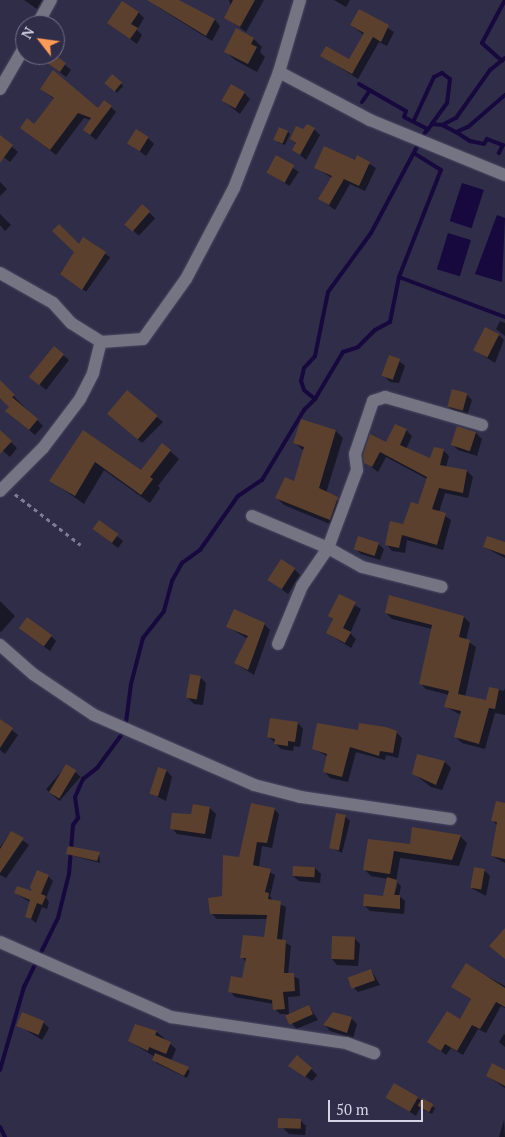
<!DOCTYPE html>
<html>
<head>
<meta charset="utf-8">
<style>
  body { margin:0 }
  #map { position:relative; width:505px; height:1137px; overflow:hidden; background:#2f2d48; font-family:"PT Serif",serif }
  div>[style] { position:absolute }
  .water>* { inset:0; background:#17093e; transform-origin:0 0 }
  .shadow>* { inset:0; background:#0007; transform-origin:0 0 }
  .stream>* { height:4px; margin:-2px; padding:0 2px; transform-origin:2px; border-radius:2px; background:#17093e }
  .building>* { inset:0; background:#5c402e; transform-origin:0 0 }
  .path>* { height:2.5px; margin-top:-1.25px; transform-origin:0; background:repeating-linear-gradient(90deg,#7f7d94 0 4px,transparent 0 8px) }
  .roads { filter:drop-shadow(0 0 1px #4a4861) drop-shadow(0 0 1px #4a4861) }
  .minor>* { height:12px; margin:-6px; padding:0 6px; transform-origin:6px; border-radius:6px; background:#747482 }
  span { translate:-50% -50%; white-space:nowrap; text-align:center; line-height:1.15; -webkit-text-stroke:5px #2f2d48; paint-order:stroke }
  .north { position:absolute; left:15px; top:15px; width:50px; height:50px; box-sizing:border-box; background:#2f2d48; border:1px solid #717087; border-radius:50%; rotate:300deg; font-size:14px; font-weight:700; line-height:20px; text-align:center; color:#d5d4e6 }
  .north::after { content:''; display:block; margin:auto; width:18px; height:22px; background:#fe9c57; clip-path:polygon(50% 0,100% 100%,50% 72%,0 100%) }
  .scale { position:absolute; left:328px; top:1100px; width:95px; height:22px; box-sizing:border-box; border:2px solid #d5d4e6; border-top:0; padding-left:6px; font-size:15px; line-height:18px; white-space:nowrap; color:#d5d4e6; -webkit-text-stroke:4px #2f2d48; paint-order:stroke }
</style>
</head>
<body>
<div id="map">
  <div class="water">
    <i style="left:462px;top:183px;width:23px;height:40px;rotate:18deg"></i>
    <i style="clip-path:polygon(497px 215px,505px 218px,502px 282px,475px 274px)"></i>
    <i style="left:448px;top:233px;width:24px;height:38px;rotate:17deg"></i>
  </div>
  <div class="shadow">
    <i style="clip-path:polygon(24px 0,42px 0,37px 9px)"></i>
    <i style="clip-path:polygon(157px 0,178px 0,215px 20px,220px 26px,212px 41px,161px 9px,155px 4px)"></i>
    <i style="clip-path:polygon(229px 0,264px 0,246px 32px,225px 17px,231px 6px)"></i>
    <i style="clip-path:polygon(334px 0,350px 0,346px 7px)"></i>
    <i style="clip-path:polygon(359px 11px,394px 32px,387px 46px,379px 42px,358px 79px,322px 56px,350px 61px,364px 35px,351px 25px)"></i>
    <i style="clip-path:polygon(138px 12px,144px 18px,137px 30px,142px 35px,137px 44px,108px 23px)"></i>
    <i style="clip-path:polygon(254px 39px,262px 47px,260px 52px,265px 57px,257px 72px,235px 60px,226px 52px)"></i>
    <i style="clip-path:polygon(44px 55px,53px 55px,71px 70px,66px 77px,42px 58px)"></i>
    <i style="left:112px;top:76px;width:15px;height:9px;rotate:42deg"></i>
    <i style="clip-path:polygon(41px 89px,99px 110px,111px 107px,116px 112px,96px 140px,90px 135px,91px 120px,84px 118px,56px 155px,27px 133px,54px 99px)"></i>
    <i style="clip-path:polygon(244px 93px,250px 99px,240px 114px,222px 100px)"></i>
    <i style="clip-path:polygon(314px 129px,320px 135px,306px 160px,294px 150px,297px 145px,291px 139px)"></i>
    <i style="clip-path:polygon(288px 132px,290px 134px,285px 145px,277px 142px)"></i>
    <i style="clip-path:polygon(0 137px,18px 152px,10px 162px,0 154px)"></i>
    <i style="clip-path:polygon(148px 138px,154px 144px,146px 156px,128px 142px)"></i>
    <i style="left:276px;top:157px;width:27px;height:17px;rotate:33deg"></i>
    <i style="clip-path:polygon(358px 157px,376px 168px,365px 191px,350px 184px,335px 210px,320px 199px,332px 178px,316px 168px,356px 162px)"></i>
    <i style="clip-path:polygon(0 182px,7px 189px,0 196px)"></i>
    <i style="left:142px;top:206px;width:18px;height:24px;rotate:43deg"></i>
    <i style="clip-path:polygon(0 214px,11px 225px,5px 231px,0 225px)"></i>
    <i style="left:84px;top:239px;width:32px;height:42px;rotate:35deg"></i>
    <i style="clip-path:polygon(500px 321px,505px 323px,505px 336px,496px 329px)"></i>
    <i style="clip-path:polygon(499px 335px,504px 340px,495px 363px,476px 351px)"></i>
    <i style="clip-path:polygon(63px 355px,69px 360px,46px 390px,32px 378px)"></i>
    <i style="clip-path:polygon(399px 361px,405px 366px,399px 383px,390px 382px,384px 376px)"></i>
    <i style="clip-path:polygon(0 382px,43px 426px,35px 435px,13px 417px,10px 407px,0 394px)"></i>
    <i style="clip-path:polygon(466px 394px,472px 400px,467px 416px,454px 412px,448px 406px)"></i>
    <i style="clip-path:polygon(157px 417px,163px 422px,142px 443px,116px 419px)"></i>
    <i style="clip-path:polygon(457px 428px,476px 433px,482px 439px,477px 456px,458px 450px,453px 445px)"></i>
    <i style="clip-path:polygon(406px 430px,412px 436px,406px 449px,431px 460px,443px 450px,449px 456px,446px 467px,467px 471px,473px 477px,468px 498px,445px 493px,439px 512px,451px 520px,443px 550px,407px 540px,405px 553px,392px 551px,387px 545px,419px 506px,427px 479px,386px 457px,378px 472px,366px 463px)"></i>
    <i style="clip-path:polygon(336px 431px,343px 438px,326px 493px,344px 505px,337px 527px,284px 505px,277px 498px,294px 483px,304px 451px,295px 443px)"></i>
    <i style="clip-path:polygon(0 432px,17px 448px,10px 457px,0 448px)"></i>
    <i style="clip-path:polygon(84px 432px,141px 472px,170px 451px,179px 459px,158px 486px,160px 488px,150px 503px,104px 470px,84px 504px,50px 480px)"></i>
    <i style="clip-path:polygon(99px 522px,123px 541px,118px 548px,100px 534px)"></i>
    <i style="clip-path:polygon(378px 544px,384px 549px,380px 560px,361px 554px,355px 548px)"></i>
    <i style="clip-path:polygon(505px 544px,505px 558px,484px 547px)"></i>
    <i style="clip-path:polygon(294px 569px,300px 575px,288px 594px,269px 580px)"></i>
    <i style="clip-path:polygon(339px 595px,361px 609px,350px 633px,356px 639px,351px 648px,327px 633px,333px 620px,329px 616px)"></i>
    <i style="clip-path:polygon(0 601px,15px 616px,1px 632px,0 631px)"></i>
    <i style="clip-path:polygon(386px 613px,464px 617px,470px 623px,466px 640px,476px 647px,465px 697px,487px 701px,490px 688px,504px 691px,505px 688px,505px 715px,495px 713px,485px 749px,462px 743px,456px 737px,461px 715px,446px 707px,449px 695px,426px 689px,420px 683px,432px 629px,392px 619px)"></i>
    <i style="clip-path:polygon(264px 624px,270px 630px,254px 675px,235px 663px,248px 639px,228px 627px)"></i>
    <i style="clip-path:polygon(20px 629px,51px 636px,56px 641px,50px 651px)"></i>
    <i style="clip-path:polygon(201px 678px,206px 683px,203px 705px,194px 704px,188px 698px)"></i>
    <i style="clip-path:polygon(0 721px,18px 735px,5px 754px,0 750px)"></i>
    <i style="clip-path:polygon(298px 723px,303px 729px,300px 747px,294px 746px,293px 751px,281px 749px,269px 737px)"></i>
    <i style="clip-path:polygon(359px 731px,396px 732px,402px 738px,398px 758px,386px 755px,385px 760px,356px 752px,348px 782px,330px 778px,325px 772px,328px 757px,313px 748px)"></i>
    <i style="clip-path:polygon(418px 756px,445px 762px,451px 768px,442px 790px,431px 787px,414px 774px)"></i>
    <i style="left:67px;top:765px;width:18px;height:32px;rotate:41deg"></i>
    <i style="clip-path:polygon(167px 771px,172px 777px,166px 801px,152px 794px)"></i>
    <i style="clip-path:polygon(505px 804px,505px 863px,492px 856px,497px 825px,492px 820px)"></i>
    <i style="clip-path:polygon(194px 805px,210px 808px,216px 814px,211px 839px,177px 834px,172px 828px,192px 815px)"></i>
    <i style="clip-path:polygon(274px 809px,279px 814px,272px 848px,262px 846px,259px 867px,275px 875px,270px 896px,273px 901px,286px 907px,282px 941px,291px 946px,288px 974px,299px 979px,300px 996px,288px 997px,289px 1014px,309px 1006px,318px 1020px,296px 1029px,286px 1014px,280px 1014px,275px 1009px,274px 1004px,235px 997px,230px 991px,243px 979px,246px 962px,242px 957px,265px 939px,267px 919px,217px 919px,211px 913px,223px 897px,240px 858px)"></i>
    <i style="clip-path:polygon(345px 816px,350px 821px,342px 853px,330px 847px)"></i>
    <i style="clip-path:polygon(11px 832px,29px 845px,6px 878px,0 875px,0 847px)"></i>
    <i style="clip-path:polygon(evenodd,460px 836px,467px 843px,459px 866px,400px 858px,396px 881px,401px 886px,399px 896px,405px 901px,404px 914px,370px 911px,365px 906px,384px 897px,388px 879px,371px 876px,364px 869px,369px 840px,411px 845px,460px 836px,395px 882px,398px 882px,393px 901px,391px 901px,395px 882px)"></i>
    <i style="clip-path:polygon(99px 853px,100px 863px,67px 854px)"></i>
    <i style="clip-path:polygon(315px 868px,321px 874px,320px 883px,299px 881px,293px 876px)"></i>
    <i style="clip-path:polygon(484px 870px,490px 876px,486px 896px,471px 888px)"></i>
    <i style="clip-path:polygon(48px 876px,53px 881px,46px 898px,49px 902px,47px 909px,42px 907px,36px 923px,27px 916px,30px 902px,15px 893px,34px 893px)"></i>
    <i style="clip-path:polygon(354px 938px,360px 944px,358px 966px,337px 965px,332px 959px)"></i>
    <i style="clip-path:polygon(466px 965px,505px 986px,505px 1008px,501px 1006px,486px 1033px,478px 1029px,463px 1055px,451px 1048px,446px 1055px,429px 1042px,460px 1021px,472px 1000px,452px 987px)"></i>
    <i style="clip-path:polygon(371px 970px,380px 985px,358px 992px,352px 986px)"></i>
    <i style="clip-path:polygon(351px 1018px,357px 1024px,353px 1038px,330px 1031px,325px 1025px)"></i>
    <i style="clip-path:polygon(43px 1022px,49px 1028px,42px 1040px,18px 1025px)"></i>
    <i style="clip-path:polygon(136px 1026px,157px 1032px,176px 1049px,171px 1061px,190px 1071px,187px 1078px,156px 1063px,155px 1057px,129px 1041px)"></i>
    <i style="clip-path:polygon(504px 1034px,505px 1035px,505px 1047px,499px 1042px)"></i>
    <i style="clip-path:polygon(290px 1066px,311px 1069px,317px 1075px,312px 1081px)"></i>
    <i style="clip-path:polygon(505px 1071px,505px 1088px,487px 1076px)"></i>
    <i style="clip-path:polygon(388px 1097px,417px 1098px,435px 1108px,432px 1114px,420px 1108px,416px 1116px)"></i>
    <i style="clip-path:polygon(286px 1120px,300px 1120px,306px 1126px,305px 1135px,289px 1134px,283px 1128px)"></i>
    <i style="clip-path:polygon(504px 1120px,505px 1137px,499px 1137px)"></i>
  </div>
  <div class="stream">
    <i style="left:502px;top:61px;width:27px;rotate:-138deg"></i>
    <i style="left:482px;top:43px;width:49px;rotate:-61.9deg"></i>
    <i style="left:359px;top:84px;width:54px;rotate:29.9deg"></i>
    <i style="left:406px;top:111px;width:6px;rotate:108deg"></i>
    <i style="left:404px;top:117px;width:27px;rotate:27deg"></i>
    <i style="left:362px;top:102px;width:14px;rotate:-56deg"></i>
    <i style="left:414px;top:120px;width:47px;rotate:-65.1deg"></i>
    <i style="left:434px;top:77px;width:9px;rotate:-27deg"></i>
    <i style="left:442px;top:73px;width:10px;rotate:37deg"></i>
    <i style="left:450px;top:79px;width:24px;rotate:97deg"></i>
    <i style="left:447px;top:103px;width:26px;rotate:126deg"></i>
    <i style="left:442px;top:125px;width:16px;rotate:27deg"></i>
    <i style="left:456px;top:132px;width:13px;rotate:-23deg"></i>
    <i style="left:468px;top:127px;width:49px;rotate:-40.9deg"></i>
    <i style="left:456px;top:132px;width:17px;rotate:33deg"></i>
    <i style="left:470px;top:141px;width:14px;rotate:12deg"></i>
    <i style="left:484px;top:144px;width:6px;rotate:-59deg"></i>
    <i style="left:487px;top:139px;width:17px;rotate:21deg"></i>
    <i style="left:503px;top:145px;width:9px;rotate:117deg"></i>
    <i style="left:424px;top:134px;width:13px;rotate:-51deg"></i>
    <i style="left:432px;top:124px;width:10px;rotate:6deg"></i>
    <i style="left:442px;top:125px;width:16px;rotate:-27deg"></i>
    <i style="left:456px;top:118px;width:59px;rotate:-54.7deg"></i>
    <i style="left:490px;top:70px;width:19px;rotate:-39deg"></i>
    <i style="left:399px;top:277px;width:113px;rotate:20.7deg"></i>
    <i style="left:315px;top:399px;width:55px;rotate:-59.2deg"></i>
    <i style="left:343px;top:352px;width:16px;rotate:-18deg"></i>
    <i style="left:358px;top:347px;width:24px;rotate:-45deg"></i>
    <i style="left:375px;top:330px;width:17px;rotate:-28deg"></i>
    <i style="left:390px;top:322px;width:46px;rotate:-78.7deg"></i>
    <i style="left:399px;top:277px;width:115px;rotate:-68.6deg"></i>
    <i style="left:441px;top:170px;width:31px;rotate:-148deg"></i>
    <i style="left:0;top:1070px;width:86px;rotate:-73.9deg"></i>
    <i style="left:24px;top:987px;width:77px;rotate:-63.8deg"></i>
    <i style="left:58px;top:918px;width:45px;rotate:-76deg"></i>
    <i style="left:69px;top:874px;width:49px;rotate:-85.3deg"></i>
    <i style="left:73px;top:825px;width:9px;rotate:-54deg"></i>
    <i style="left:78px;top:818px;width:21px;rotate:-98deg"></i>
    <i style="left:75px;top:797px;width:20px;rotate:-66deg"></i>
    <i style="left:83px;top:779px;width:18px;rotate:-38deg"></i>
    <i style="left:97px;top:768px;width:47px;rotate:-53.6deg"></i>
    <i style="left:125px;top:730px;width:46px;rotate:-82.6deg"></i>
    <i style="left:131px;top:684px;width:48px;rotate:-75.4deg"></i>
    <i style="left:143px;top:638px;width:34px;rotate:-52deg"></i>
    <i style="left:164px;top:611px;width:31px;rotate:-75deg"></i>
    <i style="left:172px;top:581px;width:21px;rotate:-61deg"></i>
    <i style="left:182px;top:563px;width:22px;rotate:-36deg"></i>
    <i style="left:200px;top:550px;width:66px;rotate:-54.9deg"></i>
    <i style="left:238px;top:496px;width:29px;rotate:-34deg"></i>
    <i style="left:262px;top:480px;width:82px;rotate:-59deg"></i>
    <i style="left:304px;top:410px;width:16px;rotate:-45deg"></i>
    <i style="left:315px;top:399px;width:14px;rotate:-141deg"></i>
    <i style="left:304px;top:390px;width:9px;rotate:-108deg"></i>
    <i style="left:301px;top:381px;width:13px;rotate:-77deg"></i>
    <i style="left:304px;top:368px;width:16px;rotate:-47deg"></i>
    <i style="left:315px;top:356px;width:65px;rotate:-78.5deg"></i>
    <i style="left:328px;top:292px;width:73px;rotate:-53.9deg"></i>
    <i style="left:371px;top:233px;width:98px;rotate:-61.9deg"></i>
    <i style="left:0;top:1127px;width:11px;rotate:63deg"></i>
  </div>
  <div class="building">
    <i style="clip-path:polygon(147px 0,179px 0,215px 19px,206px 36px)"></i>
    <i style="clip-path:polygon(233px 0,255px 0,240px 27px,224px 18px)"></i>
    <i style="clip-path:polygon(122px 1px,139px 12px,131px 24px,138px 28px,130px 39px,107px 23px)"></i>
    <i style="clip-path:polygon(359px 9px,389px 25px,381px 42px,373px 37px,352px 74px,320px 56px,326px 46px,349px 59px,364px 33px,350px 25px)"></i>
    <i style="clip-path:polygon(236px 28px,254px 38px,251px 44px,257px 47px,248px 64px,224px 52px)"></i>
    <i style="clip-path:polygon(36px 55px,55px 55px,66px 63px,60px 72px)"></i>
    <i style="clip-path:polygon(53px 70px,98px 108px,104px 100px,112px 106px,90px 135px,83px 130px,91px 118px,78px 113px,50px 150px,20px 128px,27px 118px,34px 124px,54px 98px,40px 89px)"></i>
    <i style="left:112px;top:74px;width:13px;height:12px;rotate:39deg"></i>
    <i style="left:231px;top:84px;width:16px;height:19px;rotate:30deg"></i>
    <i style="clip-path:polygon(307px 124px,315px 128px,300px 155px,292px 150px,296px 143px,290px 139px,296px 126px,303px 129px)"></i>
    <i style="left:279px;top:127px;width:10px;height:14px;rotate:24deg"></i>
    <i style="left:136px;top:129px;width:15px;height:17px;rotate:32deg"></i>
    <i style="clip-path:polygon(0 135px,13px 145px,0 163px)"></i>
    <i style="clip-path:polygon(324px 146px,355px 160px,357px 155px,370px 162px,359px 186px,344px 179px,329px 205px,318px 199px,332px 176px,314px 168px)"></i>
    <i style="left:276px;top:155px;width:21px;height:20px;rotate:29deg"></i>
    <i style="left:142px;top:204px;width:11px;height:27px;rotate:41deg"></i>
    <i style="clip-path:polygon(59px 224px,79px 244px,83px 237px,106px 252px,82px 290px,60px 274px,74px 252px,52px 231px)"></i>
    <i style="left:485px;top:327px;width:16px;height:26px;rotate:27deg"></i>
    <i style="left:54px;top:346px;width:13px;height:40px;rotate:39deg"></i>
    <i style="left:389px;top:355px;width:12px;height:22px;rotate:20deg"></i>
    <i style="clip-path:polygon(0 380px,15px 395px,12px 397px,38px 419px,29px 430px,5px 411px,9px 407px,0 398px)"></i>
    <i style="left:452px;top:389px;width:16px;height:18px;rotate:15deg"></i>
    <i style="left:127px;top:390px;width:40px;height:31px;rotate:40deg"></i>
    <i style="clip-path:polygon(301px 419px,336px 430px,319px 488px,338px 497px,330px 520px,275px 498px,285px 477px,294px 481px,304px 447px,293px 443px)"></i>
    <i style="clip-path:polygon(395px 424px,407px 429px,400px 445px,430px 458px,434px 447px,444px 449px,440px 465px,467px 470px,463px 493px,439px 488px,432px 509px,446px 513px,437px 545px,402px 535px,399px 548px,385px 545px,390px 521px,403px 524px,411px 502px,418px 504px,427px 477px,380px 452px,372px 467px,364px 463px,363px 455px,370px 434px,386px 442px)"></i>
    <i style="left:457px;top:426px;width:20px;height:20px;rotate:18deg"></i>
    <i style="clip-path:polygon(0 430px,12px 441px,0 454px)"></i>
    <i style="clip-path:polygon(83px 430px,141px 470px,162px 443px,171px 450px,150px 477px,153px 479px,141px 495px,95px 462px,75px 496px,49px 481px)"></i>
    <i style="left:99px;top:520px;width:24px;height:11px;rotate:36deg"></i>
    <i style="left:358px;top:536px;width:22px;height:14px;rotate:18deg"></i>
    <i style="clip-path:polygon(487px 536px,505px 542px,505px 555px,483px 547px)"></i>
    <i style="left:281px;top:559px;width:17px;height:25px;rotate:33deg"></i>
    <i style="clip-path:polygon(339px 594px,356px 602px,343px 628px,351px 632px,345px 643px,326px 633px,333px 619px,328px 616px)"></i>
    <i style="clip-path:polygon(389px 595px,464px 616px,459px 637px,470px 640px,458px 694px,486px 700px,489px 687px,499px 689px,495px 709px,489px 708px,479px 744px,454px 737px,461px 711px,444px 707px,449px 691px,419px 684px,432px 625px,385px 613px)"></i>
    <i style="clip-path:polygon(234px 609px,265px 623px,248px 670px,234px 663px,248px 636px,226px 627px)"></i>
    <i style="left:27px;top:617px;width:31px;height:14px;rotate:36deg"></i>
    <i style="left:190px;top:674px;width:11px;height:24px;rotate:10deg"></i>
    <i style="clip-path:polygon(270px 718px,298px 722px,295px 742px,288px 741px,288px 746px,274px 744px,275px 739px,267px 737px)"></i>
    <i style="clip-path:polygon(0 719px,13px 728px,0 748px)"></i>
    <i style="clip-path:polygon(317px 723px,358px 730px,359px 723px,386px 727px,397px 731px,393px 753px,380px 751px,379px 756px,350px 747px,342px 777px,323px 772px,327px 754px,312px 749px)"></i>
    <i style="clip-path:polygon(417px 754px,445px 761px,436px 785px,412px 774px)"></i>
    <i style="left:66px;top:764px;width:12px;height:33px;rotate:31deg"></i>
    <i style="left:158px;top:767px;width:9px;height:28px;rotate:18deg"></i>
    <i style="clip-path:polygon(496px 801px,505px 803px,505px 859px,491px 856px,497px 822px,491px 821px)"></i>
    <i style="clip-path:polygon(251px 803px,275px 808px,267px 843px,257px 842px,253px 865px,271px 869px,265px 892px,269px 893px,268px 899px,281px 901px,277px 939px,286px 940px,284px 973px,294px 973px,295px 991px,283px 992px,285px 1009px,273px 1010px,272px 1000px,228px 992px,231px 976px,242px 978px,246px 958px,240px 958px,243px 935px,264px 937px,267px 915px,210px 914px,208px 898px,222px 896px,223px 855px,239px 857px)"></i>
    <i style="clip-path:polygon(193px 804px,210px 807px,205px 834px,170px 829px,172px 813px,191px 814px)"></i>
    <i style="left:336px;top:813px;width:10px;height:36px;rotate:11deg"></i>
    <i style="clip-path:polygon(412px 827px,461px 835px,452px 860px,394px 851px,390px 874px,363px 870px,368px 839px,410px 844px)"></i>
    <i style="clip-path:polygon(11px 831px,24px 838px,0 873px,0 849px)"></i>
    <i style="clip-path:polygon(68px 846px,100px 852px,97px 861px,66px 854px)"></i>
    <i style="left:293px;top:866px;width:22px;height:10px;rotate:3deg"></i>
    <i style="left:474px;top:867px;width:11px;height:21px;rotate:10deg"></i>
    <i style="clip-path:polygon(37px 870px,49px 875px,41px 894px,46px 896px,42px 905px,37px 903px,31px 919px,25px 917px,30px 900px,14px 893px,17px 886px,32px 891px,30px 887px)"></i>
    <i style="clip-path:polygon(387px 877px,397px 880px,394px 895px,400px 895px,400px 909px,363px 906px,364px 894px,383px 896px)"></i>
    <i style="clip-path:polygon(505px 928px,505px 959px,489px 946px)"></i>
    <i style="left:332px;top:936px;width:23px;height:23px;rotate:2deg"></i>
    <i style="clip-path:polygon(466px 963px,505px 988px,505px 1007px,496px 1002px,480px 1029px,472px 1025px,457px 1051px,445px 1044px,441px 1051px,427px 1042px,447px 1011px,460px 1019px,471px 999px,451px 987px)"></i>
    <i style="left:371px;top:969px;width:12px;height:25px;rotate:70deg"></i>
    <i style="left:309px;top:1005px;width:10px;height:26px;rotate:66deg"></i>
    <i style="left:22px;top:1012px;width:24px;height:15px;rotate:22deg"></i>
    <i style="clip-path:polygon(333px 1012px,352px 1017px,347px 1033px,323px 1025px)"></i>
    <i style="clip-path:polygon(135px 1024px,157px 1031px,155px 1035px,171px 1042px,166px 1054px,149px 1047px,148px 1051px,128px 1041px)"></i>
    <i style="clip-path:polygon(155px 1053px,189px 1067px,184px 1076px,152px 1060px)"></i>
    <i style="clip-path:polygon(297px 1055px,312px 1068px,305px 1077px,288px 1066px)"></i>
    <i style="clip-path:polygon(492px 1063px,505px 1070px,505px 1086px,486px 1076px)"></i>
    <i style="left:394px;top:1083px;width:28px;height:17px;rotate:30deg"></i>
    <i style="left:422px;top:1098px;width:13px;height:9px;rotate:29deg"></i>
    <i style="left:278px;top:1118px;width:23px;height:10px;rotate:2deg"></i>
  </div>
  <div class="path">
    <i style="left:15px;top:494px;width:83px;rotate:37.7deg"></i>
  </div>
  <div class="roads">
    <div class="minor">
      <i style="left:37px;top:25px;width:29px;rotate:-61deg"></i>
      <i style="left:279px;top:72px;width:103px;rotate:27.8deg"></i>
      <i style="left:370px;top:120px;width:146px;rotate:22.2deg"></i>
      <i style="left:0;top:89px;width:50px;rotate:-59.8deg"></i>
      <i style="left:0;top:273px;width:61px;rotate:29.5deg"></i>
      <i style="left:53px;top:303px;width:27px;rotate:48deg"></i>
      <i style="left:71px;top:323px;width:36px;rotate:32deg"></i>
      <i style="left:101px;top:342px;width:42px;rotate:-4.1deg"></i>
      <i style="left:143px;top:339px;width:74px;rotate:-54.4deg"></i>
      <i style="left:186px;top:279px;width:103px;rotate:-62.2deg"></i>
      <i style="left:234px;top:188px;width:124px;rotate:-68.8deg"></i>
      <i style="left:279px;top:72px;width:75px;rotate:-73.7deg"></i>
      <i style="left:0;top:491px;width:61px;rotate:-45deg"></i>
      <i style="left:43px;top:448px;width:61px;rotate:-52.9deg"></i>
      <i style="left:80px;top:399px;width:29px;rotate:-63deg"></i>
      <i style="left:93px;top:373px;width:32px;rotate:-76deg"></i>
      <i style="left:252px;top:516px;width:82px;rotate:22.8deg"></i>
      <i style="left:328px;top:548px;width:39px;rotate:29deg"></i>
      <i style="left:362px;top:567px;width:82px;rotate:14deg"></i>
      <i style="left:278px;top:644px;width:63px;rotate:-67.5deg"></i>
      <i style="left:302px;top:586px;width:46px;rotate:-55.6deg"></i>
      <i style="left:328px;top:548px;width:83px;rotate:-69.6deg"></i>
      <i style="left:357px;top:470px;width:16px;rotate:-97deg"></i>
      <i style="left:355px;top:454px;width:56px;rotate:-71.2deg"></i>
      <i style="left:373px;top:401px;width:13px;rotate:-18deg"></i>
      <i style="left:385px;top:397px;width:101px;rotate:16.1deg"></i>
      <i style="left:0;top:645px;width:44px;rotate:41.3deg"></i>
      <i style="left:33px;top:674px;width:73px;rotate:33.9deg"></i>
      <i style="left:94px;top:715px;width:175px;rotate:23.6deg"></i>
      <i style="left:254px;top:785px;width:49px;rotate:14.3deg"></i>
      <i style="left:301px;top:797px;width:151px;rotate:8.4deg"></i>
      <i style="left:0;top:942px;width:187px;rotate:23.7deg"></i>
      <i style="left:171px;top:1017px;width:177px;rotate:8.5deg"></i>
      <i style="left:346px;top:1043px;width:30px;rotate:20deg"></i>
    </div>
  </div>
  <div class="north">N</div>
  <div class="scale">50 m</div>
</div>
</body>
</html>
